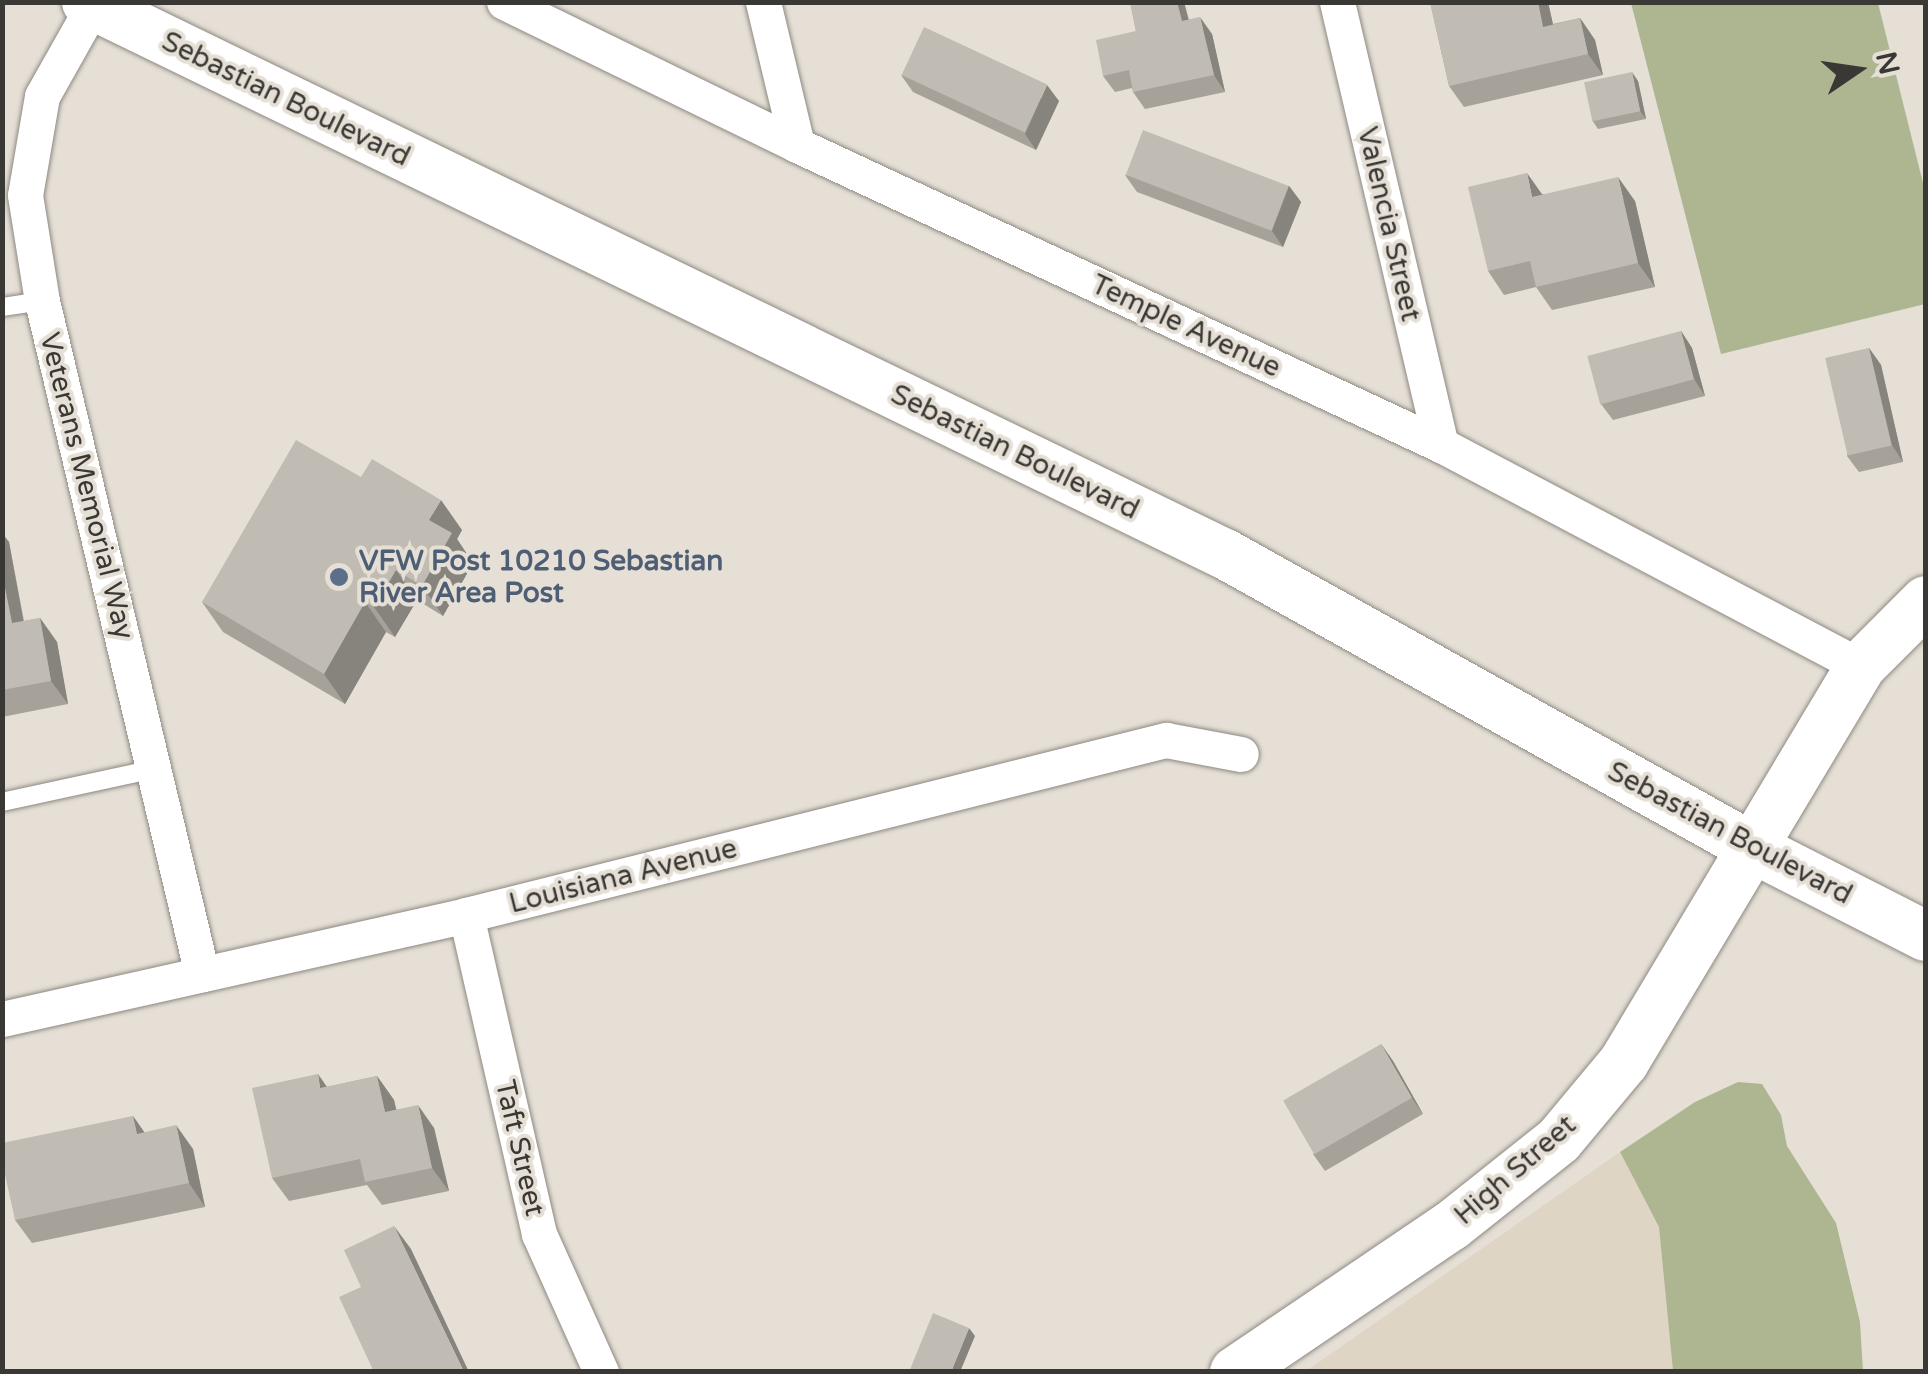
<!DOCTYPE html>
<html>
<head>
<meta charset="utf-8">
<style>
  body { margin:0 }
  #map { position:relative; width:1928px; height:1374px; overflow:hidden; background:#e5dfd6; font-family:"Varela Round",sans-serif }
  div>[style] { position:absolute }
  .built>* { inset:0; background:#ded5c5 }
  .green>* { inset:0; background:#adb691 }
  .roads { filter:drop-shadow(0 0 2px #8e8981) drop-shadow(0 0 2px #8e8981) }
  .lane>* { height:18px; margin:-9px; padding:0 9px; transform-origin:9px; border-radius:9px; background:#fff }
  .street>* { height:35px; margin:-17.5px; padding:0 17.5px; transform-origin:17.5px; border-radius:17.5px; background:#fff }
  .secondary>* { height:50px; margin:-25px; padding:0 25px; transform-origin:25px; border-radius:25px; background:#fff }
  .wall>* { inset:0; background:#a6a29a }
  .shaded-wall>* { inset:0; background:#87847d }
  .building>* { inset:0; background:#c1bcb3; transform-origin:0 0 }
  .dots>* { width:28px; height:28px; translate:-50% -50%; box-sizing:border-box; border:5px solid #e5dfd6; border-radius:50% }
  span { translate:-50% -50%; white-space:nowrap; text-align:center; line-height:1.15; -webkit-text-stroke:8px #e5dfd6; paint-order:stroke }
  .street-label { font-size:28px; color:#3a3834 }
  .service-label { font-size:28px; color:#4e5e75; font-weight:700 }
  .left { translate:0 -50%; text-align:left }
  .frame { position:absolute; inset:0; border:5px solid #3a3834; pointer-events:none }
  .north { position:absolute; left:1808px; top:20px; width:100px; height:100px; -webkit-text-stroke:8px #e5dfd6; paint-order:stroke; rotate:77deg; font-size:28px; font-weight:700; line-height:40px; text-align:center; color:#3a3834 }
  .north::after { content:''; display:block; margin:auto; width:35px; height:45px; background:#3a3834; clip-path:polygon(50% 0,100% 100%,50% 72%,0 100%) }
</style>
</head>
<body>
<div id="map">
  <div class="built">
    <i style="clip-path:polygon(1620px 1152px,1659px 1227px,1673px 1371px,1305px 1372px)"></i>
  </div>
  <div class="green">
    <i style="clip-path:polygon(1631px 3px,1878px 3px,1925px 191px,1925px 304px,1721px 354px)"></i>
    <i style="clip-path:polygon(1738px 1082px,1762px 1084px,1781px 1115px,1787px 1146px,1836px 1223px,1860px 1322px,1863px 1371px,1673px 1371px,1659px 1227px,1620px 1152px,1695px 1102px)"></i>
  </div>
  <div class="roads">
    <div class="lane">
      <i style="left:2px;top:307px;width:40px;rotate:-8.5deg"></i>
      <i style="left:2px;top:802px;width:157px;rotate:-12.2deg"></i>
    </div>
    <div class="street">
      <i style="left:95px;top:2px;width:108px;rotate:119.4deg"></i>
      <i style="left:42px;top:96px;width:100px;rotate:99.7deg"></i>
      <i style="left:25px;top:195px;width:107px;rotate:80.9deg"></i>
      <i style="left:42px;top:301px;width:692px;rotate:76.63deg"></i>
      <i style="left:504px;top:2px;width:326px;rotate:26deg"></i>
      <i style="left:797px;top:145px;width:710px;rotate:24.98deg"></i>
      <i style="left:1441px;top:445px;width:475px;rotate:27.8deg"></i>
      <i style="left:763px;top:2px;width:147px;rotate:76.6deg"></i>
      <i style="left:1337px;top:2px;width:455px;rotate:76.8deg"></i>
      <i style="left:466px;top:915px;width:327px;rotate:77.1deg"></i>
      <i style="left:539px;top:1234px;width:151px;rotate:65.8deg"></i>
      <i style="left:2px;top:1019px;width:476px;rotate:-12.6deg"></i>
      <i style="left:466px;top:915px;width:722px;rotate:-14.04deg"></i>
      <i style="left:1166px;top:740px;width:76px;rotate:10.6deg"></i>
    </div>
    <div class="secondary">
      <i style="left:87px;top:2px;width:1265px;rotate:25.88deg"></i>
      <i style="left:1225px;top:554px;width:604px;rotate:29.11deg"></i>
      <i style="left:1753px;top:848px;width:194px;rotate:27deg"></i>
      <i style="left:1235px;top:1372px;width:261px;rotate:-34.1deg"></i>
      <i style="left:1451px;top:1226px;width:138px;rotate:-38.5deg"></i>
      <i style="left:1559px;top:1140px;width:102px;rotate:-50.2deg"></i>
      <i style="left:1624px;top:1062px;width:462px;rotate:-59.1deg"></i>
      <i style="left:1861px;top:666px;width:92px;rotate:-45deg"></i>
    </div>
  </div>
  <div class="wall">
    <i style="clip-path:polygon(1130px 2px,1184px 2px,1189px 20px,1212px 34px,1225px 92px,1145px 109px,1133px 92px,1132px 88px,1115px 92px,1103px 76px,1136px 31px)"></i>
    <i style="clip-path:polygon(1430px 2px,1548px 2px,1553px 24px,1580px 18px,1595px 40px,1603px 75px,1464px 107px,1449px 86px)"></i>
    <i style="clip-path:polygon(901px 75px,1059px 101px,1036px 150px,913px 92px)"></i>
    <i style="clip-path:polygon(1638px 81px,1646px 119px,1598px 129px,1592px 120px)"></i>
    <i style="clip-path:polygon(1125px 175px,1289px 186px,1301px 202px,1283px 247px,1137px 192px)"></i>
    <i style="clip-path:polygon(1542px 194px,1635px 201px,1655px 287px,1552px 310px,1536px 287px,1504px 295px,1488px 271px)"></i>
    <i style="clip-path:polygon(1681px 331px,1692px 348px,1705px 396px,1613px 420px,1601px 404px)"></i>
    <i style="clip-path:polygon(1869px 348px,1881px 365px,1903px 462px,1859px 472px,1847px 456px)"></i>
    <i style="clip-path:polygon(361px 477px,462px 530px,457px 539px,473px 563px,443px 616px,417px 600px,395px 637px,386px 632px,345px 704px,223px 632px,202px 602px)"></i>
    <i style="clip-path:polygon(2px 533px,9px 542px,24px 621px,40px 618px,57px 642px,68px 704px,2px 717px)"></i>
    <i style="clip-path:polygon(1381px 1044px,1393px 1061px,1423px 1114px,1325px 1171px,1313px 1154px)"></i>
    <i style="clip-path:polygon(377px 1076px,394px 1100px,396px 1109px,434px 1128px,449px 1191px,382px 1205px,367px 1185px,289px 1201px,272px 1178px,327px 1087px)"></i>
    <i style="clip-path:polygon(133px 1116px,144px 1132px,193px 1149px,205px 1207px,32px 1243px,15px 1220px)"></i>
  </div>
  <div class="shaded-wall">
    <i style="clip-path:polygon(1177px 2px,1184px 2px,1193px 38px,1182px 21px)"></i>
    <i style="clip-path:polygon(1538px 2px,1548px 2px,1558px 48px,1543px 27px)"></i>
    <i style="clip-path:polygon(1200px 17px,1212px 34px,1225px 92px,1214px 75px)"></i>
    <i style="clip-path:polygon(1580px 18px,1595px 40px,1603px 75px,1588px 54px)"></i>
    <i style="clip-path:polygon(1632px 72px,1638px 81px,1646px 119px,1640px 111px)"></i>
    <i style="clip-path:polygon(1047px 85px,1059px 101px,1036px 150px,1025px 134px)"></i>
    <i style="clip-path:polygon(1527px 173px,1544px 197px,1532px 197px)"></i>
    <i style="clip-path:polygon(1618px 177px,1635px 201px,1655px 287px,1638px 263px)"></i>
    <i style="clip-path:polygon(1289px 186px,1301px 202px,1283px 247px,1272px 231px)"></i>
    <i style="clip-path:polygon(1681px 331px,1692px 348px,1705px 396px,1694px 379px)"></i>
    <i style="clip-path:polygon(1869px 348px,1881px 365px,1903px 462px,1892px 445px)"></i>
    <i style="clip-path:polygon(441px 500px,462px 530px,457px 539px,473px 563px,443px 616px,422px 586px,429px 520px)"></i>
    <i style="clip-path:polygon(2px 533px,9px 542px,28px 647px,12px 623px,2px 573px)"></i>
    <i style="clip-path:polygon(396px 570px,417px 600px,395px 637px,374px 607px)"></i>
    <i style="clip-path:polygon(365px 602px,386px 632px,345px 704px,324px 674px)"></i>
    <i style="clip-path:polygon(40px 618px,57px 642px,68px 704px,51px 681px)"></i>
    <i style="clip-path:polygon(1381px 1044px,1393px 1061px,1423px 1114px,1412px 1098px)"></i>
    <i style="clip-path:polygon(318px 1074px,334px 1097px,320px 1088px)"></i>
    <i style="clip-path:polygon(377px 1076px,394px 1100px,402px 1135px,385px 1112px)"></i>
    <i style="clip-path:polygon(418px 1105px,434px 1128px,449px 1191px,432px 1168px)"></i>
    <i style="clip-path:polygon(133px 1116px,149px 1139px,137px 1134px)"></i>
    <i style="clip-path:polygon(176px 1125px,193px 1149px,205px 1207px,189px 1183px)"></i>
    <i style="clip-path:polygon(394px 1226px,411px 1249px,469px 1372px,464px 1372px)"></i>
    <i style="clip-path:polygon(969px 1328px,975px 1336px,960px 1372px,951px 1372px)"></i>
  </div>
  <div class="building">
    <i style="clip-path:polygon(1130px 2px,1177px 2px,1182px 21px,1200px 17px,1214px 75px,1133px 92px,1129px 70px,1103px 76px,1096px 40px,1136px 31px)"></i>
    <i style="clip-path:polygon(1430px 2px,1538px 2px,1543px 27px,1580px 18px,1588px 54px,1449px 86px)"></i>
    <i style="left:924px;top:27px;width:136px;height:53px;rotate:25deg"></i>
    <i style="left:1632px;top:72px;width:40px;height:49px;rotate:78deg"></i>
    <i style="left:1143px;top:130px;width:156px;height:48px;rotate:21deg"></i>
    <i style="clip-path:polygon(1527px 173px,1532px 197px,1618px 177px,1638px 263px,1536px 287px,1530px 261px,1488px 271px,1468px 187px)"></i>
    <i style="left:1681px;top:331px;width:50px;height:97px;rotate:75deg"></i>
    <i style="left:1869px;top:348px;width:100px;height:45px;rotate:77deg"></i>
    <i style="clip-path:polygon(296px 440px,361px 477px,372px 459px,441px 500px,429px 520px,452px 533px,422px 586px,396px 570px,374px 607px,365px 602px,324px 674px,202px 602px)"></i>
    <i style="clip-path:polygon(2px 573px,12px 623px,40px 618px,51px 681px,2px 690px)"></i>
    <i style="left:1381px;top:1044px;width:62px;height:113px;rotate:60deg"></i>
    <i style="clip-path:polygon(318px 1074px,320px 1088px,377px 1076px,385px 1112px,418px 1105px,432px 1168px,365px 1182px,360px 1159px,272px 1178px,252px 1088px)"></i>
    <i style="clip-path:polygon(133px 1116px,137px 1134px,176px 1125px,189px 1183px,15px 1220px,2px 1161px,2px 1143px)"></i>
    <i style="clip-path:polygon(394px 1226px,464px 1372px,374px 1372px,339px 1297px,361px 1287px,344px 1250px)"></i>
    <i style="clip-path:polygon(933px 1313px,969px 1328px,951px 1372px,909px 1372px)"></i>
  </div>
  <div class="dots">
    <i style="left:339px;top:577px;background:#5c6f8a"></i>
  </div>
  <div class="street-label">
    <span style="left:286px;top:99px;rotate:26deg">Sebastian Boulevard</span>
    <span style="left:1389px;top:224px;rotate:77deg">Valencia Street</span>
    <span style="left:1186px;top:326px;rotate:25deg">Temple Avenue</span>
    <span style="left:1015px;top:452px;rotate:26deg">Sebastian Boulevard</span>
    <span style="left:87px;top:486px;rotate:76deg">Veterans Memorial Way</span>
    <span style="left:1730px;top:833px;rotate:28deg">Sebastian Boulevard</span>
    <span style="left:623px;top:876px;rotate:-14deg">Louisiana Avenue</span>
    <span style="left:520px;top:1148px;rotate:77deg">Taft Street</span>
    <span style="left:1515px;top:1170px;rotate:-41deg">High Street</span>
  </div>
  <div class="service-label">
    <span class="left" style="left:359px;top:577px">VFW Post 10210 Sebastian<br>River Area Post</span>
  </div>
  <div class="frame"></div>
  <div class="north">N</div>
</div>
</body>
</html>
